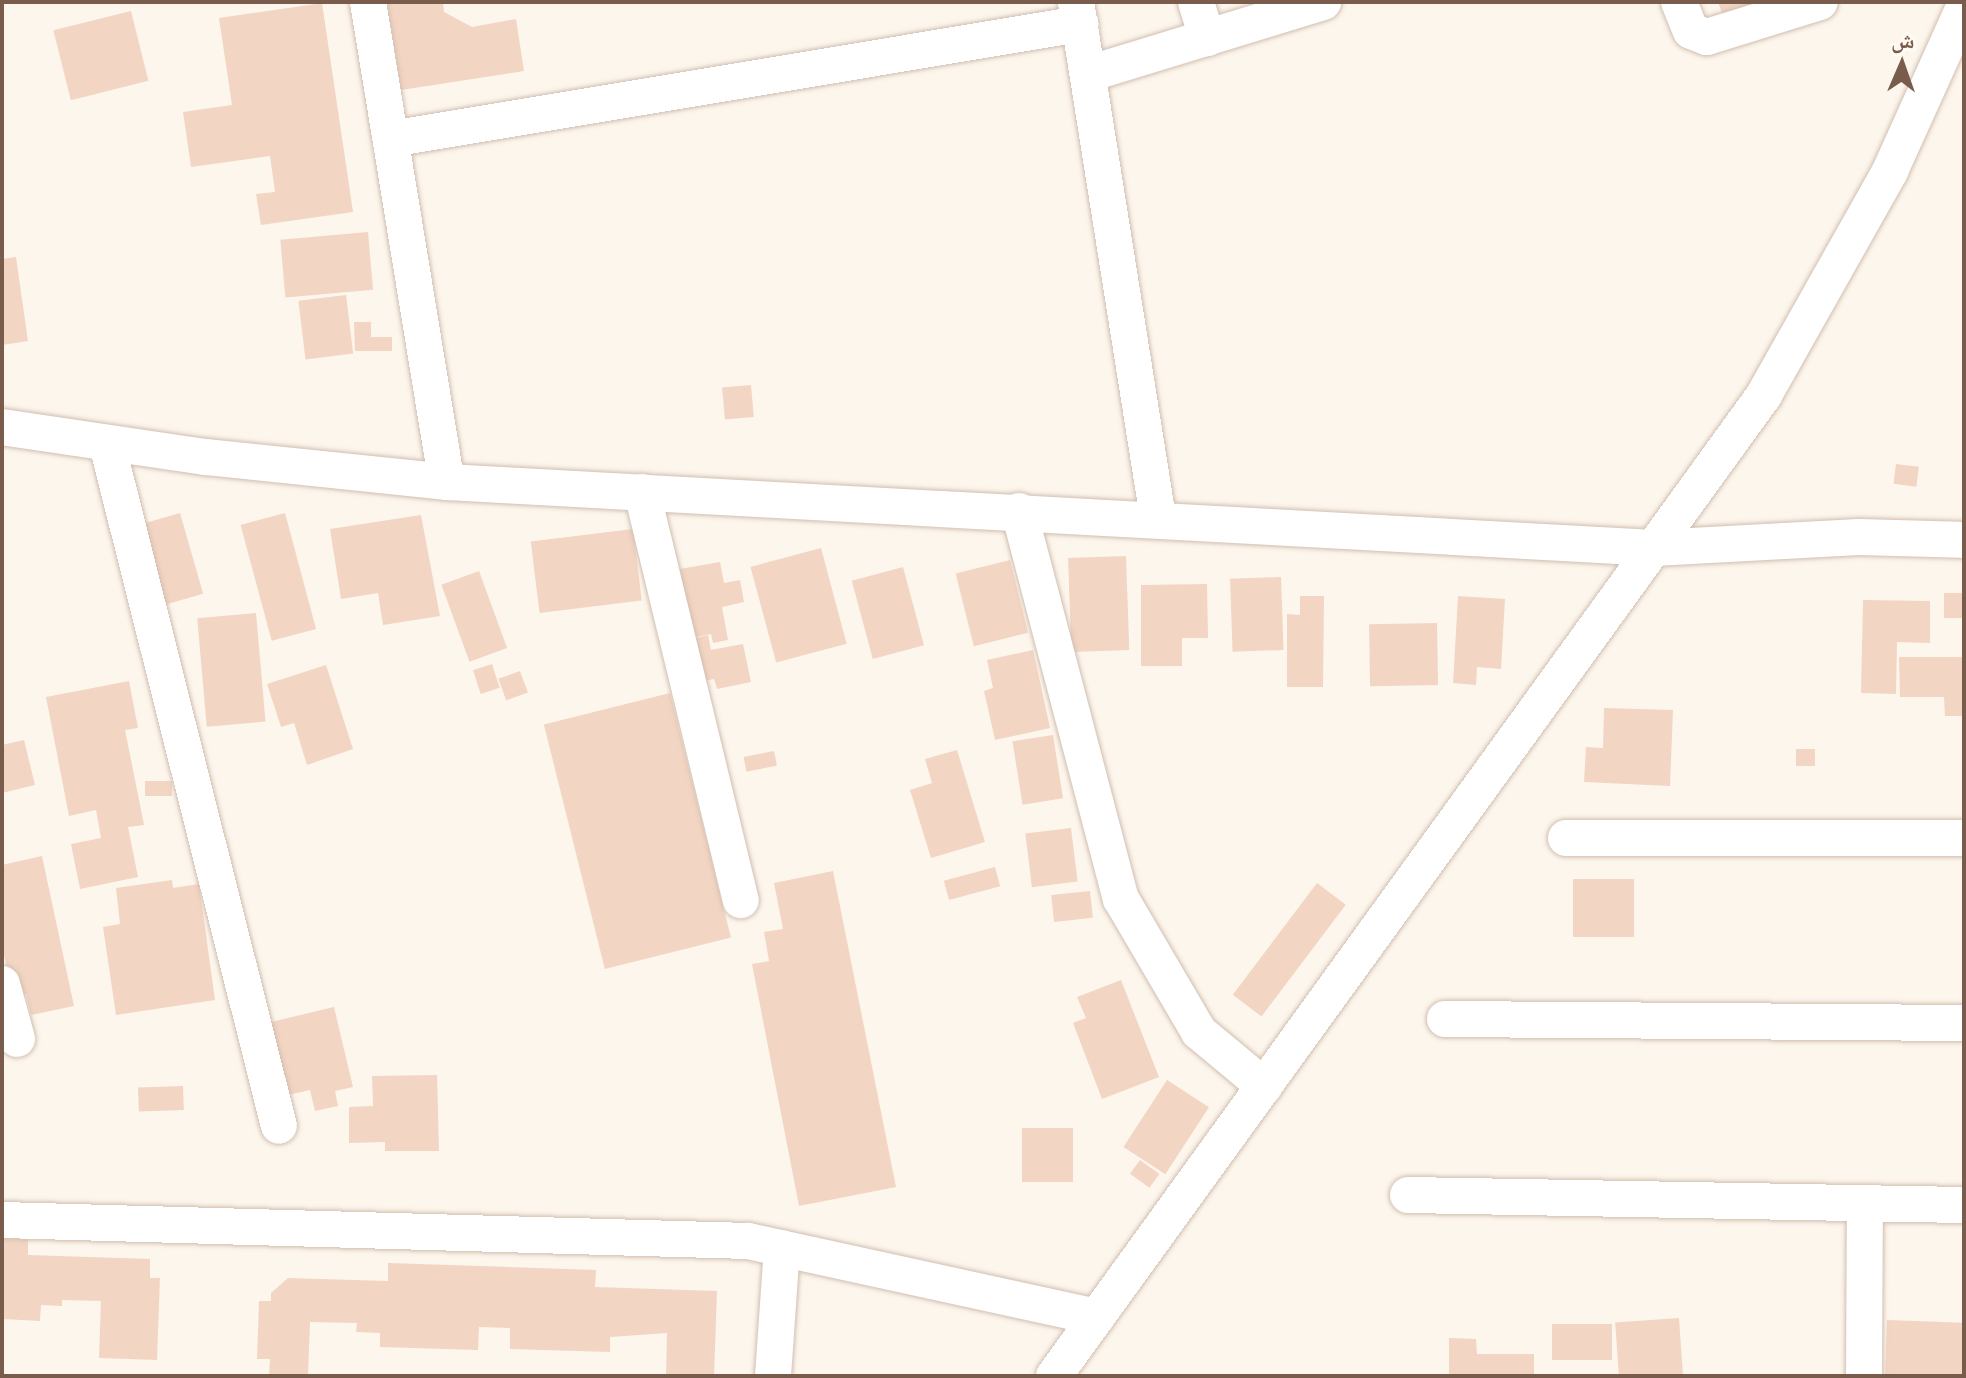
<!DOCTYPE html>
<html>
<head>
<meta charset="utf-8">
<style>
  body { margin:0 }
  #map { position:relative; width:1966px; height:1378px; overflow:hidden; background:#fdf6ec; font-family:Manrope,"Noto Naskh Arabic",sans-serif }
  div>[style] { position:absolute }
  .building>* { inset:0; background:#f3d5c3; transform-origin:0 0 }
  .roads { filter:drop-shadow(0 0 2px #d1beb0) drop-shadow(0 0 2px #d1beb0) }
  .minor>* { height:36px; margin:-18px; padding:0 18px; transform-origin:18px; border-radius:18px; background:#fff }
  span { translate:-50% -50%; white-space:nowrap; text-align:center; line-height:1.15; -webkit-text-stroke:7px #fffaf3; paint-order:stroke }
  .frame { position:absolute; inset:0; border:4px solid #7a5c4d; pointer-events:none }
  .north { position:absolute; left:1862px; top:24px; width:80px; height:80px; -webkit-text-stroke:6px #fffaf3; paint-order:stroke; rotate:2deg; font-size:22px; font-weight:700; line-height:32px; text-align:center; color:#7a5c4d }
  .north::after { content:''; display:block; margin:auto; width:28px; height:36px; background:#7a5c4d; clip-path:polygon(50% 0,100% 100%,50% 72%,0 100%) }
</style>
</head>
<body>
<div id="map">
  <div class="building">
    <i style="clip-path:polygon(387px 2px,443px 2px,444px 12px,472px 27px,516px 19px,524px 71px,401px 90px)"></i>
    <i style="clip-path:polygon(1718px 2px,1756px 2px,1756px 3px,1722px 13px)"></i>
    <i style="clip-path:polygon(322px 3px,353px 212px,261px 225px,256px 194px,275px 192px,270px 156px,191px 167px,183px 112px,232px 105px,219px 18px)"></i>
    <i style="left:131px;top:11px;width:72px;height:80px;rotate:76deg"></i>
    <i style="left:368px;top:232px;width:58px;height:88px;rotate:85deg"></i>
    <i style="clip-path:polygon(16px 257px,28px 341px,2px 345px,2px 259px)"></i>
    <i style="left:346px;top:295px;width:59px;height:48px;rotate:83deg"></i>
    <i style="clip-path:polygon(354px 322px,371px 322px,371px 337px,392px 337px,392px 351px,355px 351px)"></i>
    <i style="left:751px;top:385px;width:32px;height:29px;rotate:85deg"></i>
    <i style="left:1896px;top:464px;width:23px;height:20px;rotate:7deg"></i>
    <i style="left:180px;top:513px;width:84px;height:45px;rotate:74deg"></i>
    <i style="left:285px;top:513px;width:120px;height:46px;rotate:75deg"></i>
    <i style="clip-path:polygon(421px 515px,440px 616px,383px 625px,378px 593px,341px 599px,330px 529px)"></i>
    <i style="left:633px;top:529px;width:72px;height:103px;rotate:83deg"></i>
    <i style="left:821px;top:548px;width:99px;height:73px;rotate:75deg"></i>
    <i style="left:1126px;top:556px;width:94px;height:58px;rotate:88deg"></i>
    <i style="left:1010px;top:560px;width:75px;height:56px;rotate:76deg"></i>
    <i style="clip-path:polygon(720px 562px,724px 583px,740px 580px,744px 602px,722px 607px,728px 640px,713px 643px,711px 634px,686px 639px,674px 570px)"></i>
    <i style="left:903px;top:567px;width:81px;height:53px;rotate:75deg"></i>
    <i style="left:479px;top:571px;width:82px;height:40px;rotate:70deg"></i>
    <i style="left:1281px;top:577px;width:73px;height:51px;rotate:88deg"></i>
    <i style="clip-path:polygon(1207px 584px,1208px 638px,1182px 638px,1182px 666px,1141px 666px,1141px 585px)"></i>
    <i style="left:1964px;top:593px;width:25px;height:20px;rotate:90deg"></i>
    <i style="clip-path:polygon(1300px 596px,1324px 596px,1323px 687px,1287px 687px,1287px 614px,1300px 615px)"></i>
    <i style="clip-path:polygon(1458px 596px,1505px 599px,1501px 669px,1477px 667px,1476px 685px,1453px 683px)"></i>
    <i style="clip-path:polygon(1863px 600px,1930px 601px,1930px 643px,1897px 642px,1896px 694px,1861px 693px)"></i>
    <i style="left:256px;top:613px;width:109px;height:59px;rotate:85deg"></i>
    <i style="left:1437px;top:623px;width:62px;height:68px;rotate:89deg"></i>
    <i style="clip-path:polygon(708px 635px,711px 650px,743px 644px,751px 682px,717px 689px,714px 679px,693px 683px,684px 641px)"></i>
    <i style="clip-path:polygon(1033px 650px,1050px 728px,995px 740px,984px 691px,993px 688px,987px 660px)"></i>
    <i style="clip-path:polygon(1899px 657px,1964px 657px,1964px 716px,1945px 716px,1944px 697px,1900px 697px)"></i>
    <i style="left:492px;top:664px;width:25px;height:20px;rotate:72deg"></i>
    <i style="clip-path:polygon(326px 665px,353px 749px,307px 765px,294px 723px,281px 727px,267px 684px)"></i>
    <i style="left:520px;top:671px;width:23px;height:23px;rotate:70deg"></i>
    <i style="clip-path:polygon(129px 681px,138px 728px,125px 730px,144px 825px,128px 827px,138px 877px,80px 889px,71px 844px,101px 838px,96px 810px,69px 816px,46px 697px)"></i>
    <i style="left:670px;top:693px;width:252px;height:130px;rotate:76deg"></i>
    <i style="clip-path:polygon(1604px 708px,1673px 710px,1670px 786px,1584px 782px,1586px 747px,1603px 748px)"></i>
    <i style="left:1053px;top:735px;width:64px;height:41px;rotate:81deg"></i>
    <i style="clip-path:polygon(24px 740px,35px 785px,2px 793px,2px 745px)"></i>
    <i style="left:1796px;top:749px;width:19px;height:17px"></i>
    <i style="clip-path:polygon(957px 750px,985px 842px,931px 858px,910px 790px,932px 783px,925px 759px)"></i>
    <i style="left:774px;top:751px;width:15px;height:31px;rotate:79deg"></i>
    <i style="left:145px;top:781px;width:27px;height:15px"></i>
    <i style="left:1071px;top:828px;width:54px;height:46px;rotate:83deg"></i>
    <i style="clip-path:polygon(42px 856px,74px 1006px,31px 1015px,26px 994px,13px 996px,2px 946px,2px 865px)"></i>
    <i style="left:995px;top:867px;width:20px;height:53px;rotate:75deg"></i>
    <i style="clip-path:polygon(833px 871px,896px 1187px,799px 1206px,752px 964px,769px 961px,764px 932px,783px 929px,774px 883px)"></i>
    <i style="left:1634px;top:879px;width:58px;height:61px;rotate:90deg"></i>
    <i style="clip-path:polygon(172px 880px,173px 888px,199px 884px,215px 1000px,116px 1015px,103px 927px,120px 924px,116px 888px)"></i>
    <i style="left:1317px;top:883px;width:36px;height:140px;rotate:37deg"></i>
    <i style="left:1090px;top:891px;width:27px;height:39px;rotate:84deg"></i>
    <i style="clip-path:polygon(1121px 980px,1159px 1077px,1102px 1099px,1073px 1023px,1086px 1018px,1077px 997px)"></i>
    <i style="clip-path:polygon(334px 1007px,353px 1087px,335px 1091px,338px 1106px,315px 1111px,310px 1090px,284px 1096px,267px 1023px)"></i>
    <i style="clip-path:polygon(437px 1075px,439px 1151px,385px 1151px,385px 1142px,349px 1143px,349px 1107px,373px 1106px,372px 1076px)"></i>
    <i style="left:1167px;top:1080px;width:50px;height:80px;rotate:33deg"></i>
    <i style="left:183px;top:1086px;width:24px;height:45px;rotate:88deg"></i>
    <i style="left:1022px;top:1128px;width:51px;height:54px"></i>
    <i style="left:1140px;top:1160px;width:24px;height:17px;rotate:36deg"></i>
    <i style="clip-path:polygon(2px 1238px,28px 1239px,28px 1255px,150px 1259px,150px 1278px,160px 1278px,157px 1360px,99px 1358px,101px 1301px,62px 1300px,62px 1306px,41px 1305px,40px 1321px,2px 1319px)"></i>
    <i style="clip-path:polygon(388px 1263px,596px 1270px,595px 1287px,717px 1291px,714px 1376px,666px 1376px,667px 1333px,610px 1337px,610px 1352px,510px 1349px,510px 1328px,479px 1327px,478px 1350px,380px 1347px,380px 1333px,356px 1332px,357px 1323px,310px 1322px,308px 1376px,269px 1375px,270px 1359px,257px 1359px,259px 1301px,271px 1301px,271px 1293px,288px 1278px,388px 1281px)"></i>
    <i style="left:1679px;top:1318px;width:57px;height:64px;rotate:86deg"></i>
    <i style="left:1887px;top:1320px;width:77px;height:56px;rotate:2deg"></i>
    <i style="left:1552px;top:1324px;width:60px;height:36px"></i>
    <i style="clip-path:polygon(1449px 1338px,1476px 1339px,1477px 1354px,1534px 1354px,1534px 1376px,1449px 1376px)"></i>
  </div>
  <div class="roads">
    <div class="minor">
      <i style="left:368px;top:2px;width:486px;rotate:80.7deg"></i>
      <i style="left:1076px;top:2px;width:522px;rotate:80.97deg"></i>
      <i style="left:1196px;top:2px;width:38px;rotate:73deg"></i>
      <i style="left:1679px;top:2px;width:31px;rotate:68deg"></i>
      <i style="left:1691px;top:31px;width:17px;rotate:21deg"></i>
      <i style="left:1707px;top:37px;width:118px;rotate:-17.2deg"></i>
      <i style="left:1088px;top:74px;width:246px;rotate:-17deg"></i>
      <i style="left:391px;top:139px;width:699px;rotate:-9.48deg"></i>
      <i style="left:2px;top:427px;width:206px;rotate:8.4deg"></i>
      <i style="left:206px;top:457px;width:242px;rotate:5.9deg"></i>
      <i style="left:447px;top:482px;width:1209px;rotate:3.13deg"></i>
      <i style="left:1654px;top:548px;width:205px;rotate:-3.1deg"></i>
      <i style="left:1859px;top:537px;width:105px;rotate:1.6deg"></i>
      <i style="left:107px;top:444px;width:703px;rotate:75.85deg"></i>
      <i style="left:642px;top:492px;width:420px;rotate:76.4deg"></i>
      <i style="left:1019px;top:511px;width:401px;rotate:75.3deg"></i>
      <i style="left:1121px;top:899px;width:154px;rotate:59.6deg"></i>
      <i style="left:1199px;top:1032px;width:85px;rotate:39.7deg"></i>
      <i style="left:1566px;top:838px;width:398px"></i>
      <i style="left:2px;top:984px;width:57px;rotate:74.7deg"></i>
      <i style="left:1445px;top:1019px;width:519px;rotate:0.44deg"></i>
      <i style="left:1408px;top:1195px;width:556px;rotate:1.03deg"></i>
      <i style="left:2px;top:1220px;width:746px;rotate:1.61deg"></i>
      <i style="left:748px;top:1241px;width:357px;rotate:12.3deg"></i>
      <i style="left:773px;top:1376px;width:128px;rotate:-86deg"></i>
      <i style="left:1054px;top:1376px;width:1211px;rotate:-54.1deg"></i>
      <i style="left:1764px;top:395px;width:257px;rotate:-60.6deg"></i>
      <i style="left:1890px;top:171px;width:180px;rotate:-65.7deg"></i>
      <i style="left:1864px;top:1376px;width:173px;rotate:-89.7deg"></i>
    </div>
  </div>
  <div class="frame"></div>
  <div class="north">ش</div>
</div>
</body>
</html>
